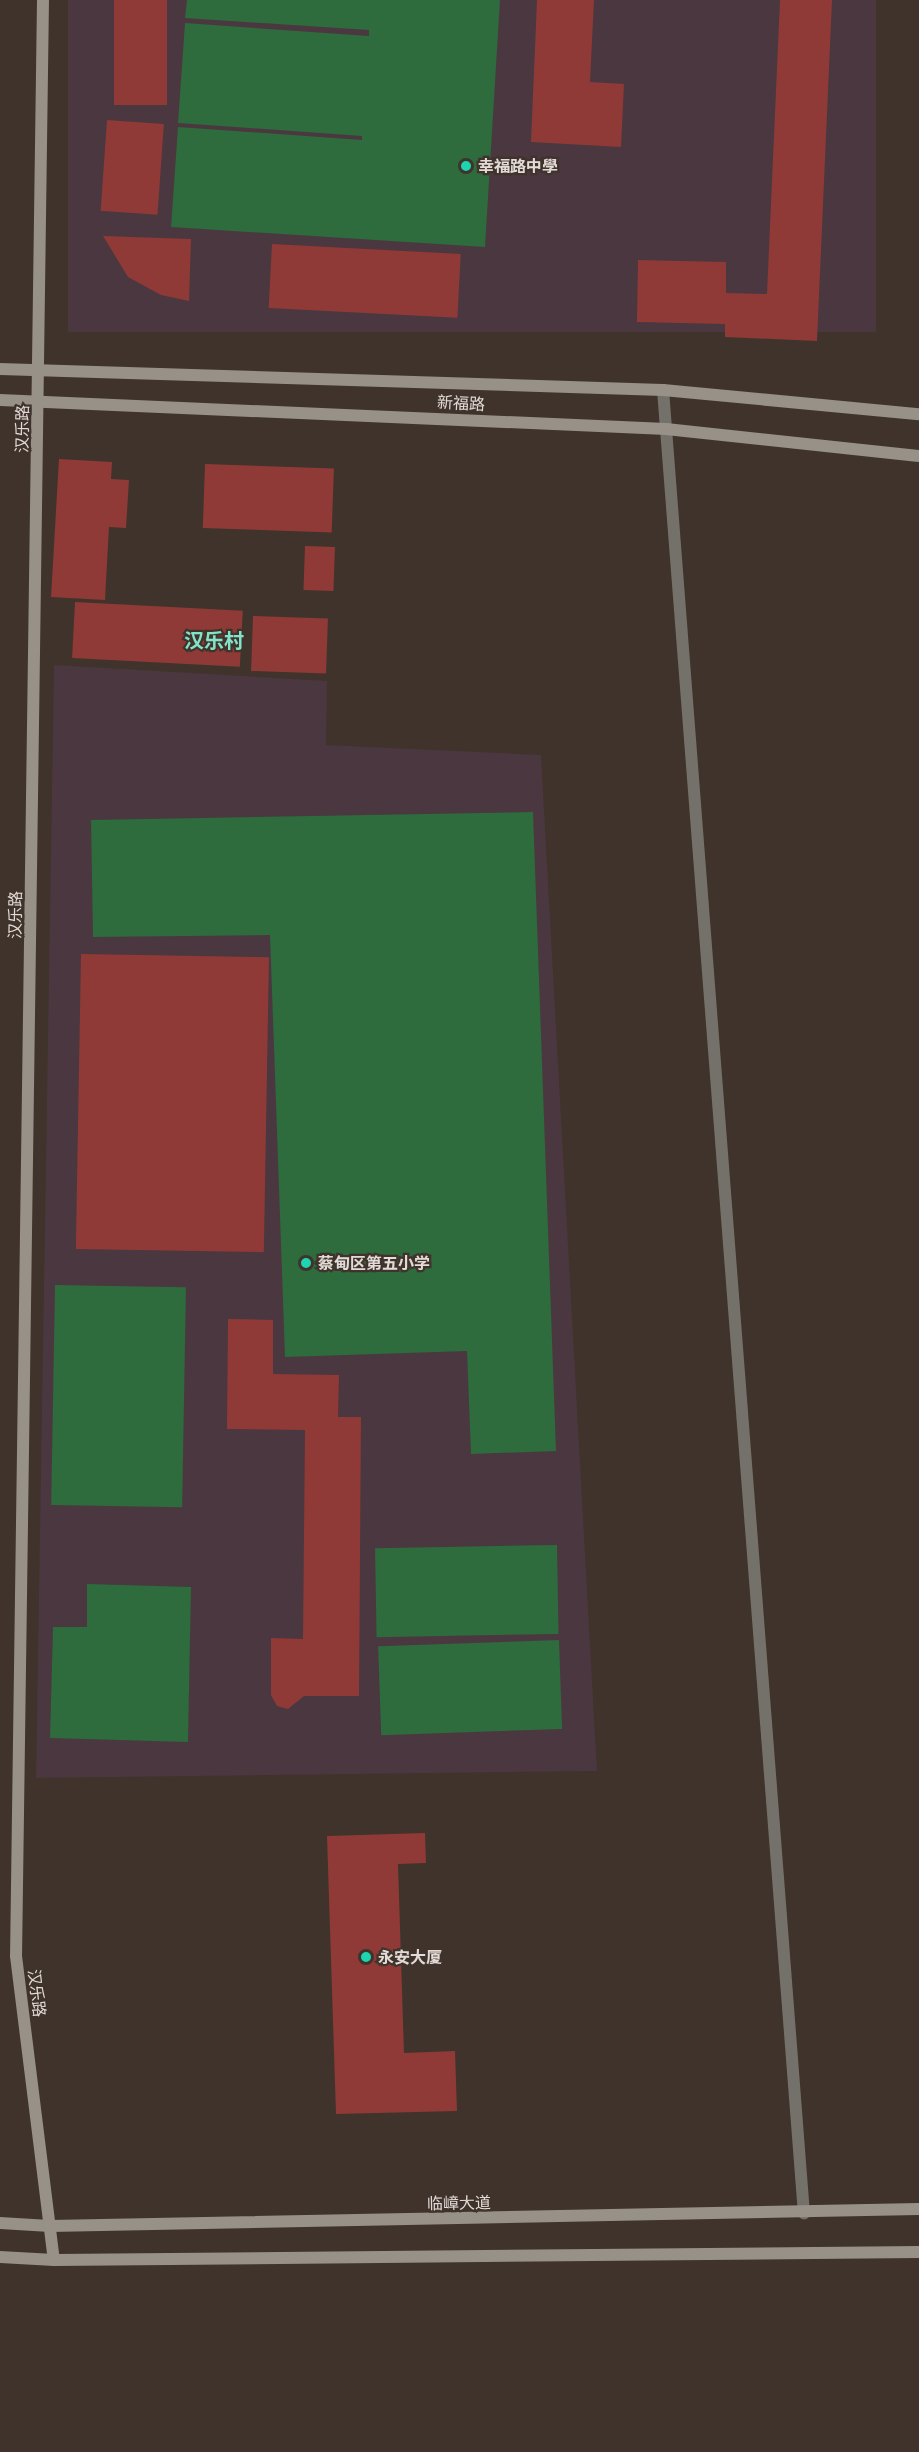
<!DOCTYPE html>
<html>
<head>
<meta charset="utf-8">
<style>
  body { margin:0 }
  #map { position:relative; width:919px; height:2452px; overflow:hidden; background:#3f332c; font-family:"Archivo Narrow","Noto Sans SC",sans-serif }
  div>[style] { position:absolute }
  .education>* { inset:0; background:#4b373f; transform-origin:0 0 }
  .green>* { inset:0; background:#2e6b3d; transform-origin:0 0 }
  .building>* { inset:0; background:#8f3a36; transform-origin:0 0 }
  .street>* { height:12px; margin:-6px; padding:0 6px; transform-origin:6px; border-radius:6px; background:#74716b }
  .secondary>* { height:12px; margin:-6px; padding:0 6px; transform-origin:6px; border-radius:6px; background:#979188 }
  .dots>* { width:16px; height:16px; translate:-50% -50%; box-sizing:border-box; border:3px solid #3f332c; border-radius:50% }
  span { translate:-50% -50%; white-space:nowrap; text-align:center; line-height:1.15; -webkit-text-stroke:4.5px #3f332c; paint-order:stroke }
  .poi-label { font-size:16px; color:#e3dbd7; font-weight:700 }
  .left { translate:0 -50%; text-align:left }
  .street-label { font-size:16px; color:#e3dbd7 }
  .quarter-label { font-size:20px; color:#82e3c9; font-weight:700 }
</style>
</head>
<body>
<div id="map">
  <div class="education">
    <i style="left:68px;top:0;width:808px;height:332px"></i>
    <i style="clip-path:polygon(54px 665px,327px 681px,326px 745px,541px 755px,597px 1771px,36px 1778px)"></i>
  </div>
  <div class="green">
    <i style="clip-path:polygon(187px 0,500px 0,485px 247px,171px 227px,178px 127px,362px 140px,362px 136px,178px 123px,185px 23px,369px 36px,369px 30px,185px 18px)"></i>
    <i style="clip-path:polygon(533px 812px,556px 1451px,471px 1454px,467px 1351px,285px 1357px,270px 935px,93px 937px,91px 820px)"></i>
    <i style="left:55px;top:1285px;width:131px;height:220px;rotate:1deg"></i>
    <i style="left:557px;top:1545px;width:89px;height:182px;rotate:89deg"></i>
    <i style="clip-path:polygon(87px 1584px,191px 1587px,188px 1742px,50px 1738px,53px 1627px,87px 1627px)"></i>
    <i style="left:559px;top:1640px;width:89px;height:181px;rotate:88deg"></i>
  </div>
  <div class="building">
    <i style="left:114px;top:0;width:53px;height:105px"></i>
    <i style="clip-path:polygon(537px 0,594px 0,590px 82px,624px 84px,621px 147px,531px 142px)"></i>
    <i style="clip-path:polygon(780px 0,832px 0,817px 341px,725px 337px,725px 324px,637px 322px,638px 260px,726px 262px,726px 293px,767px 294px)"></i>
    <i style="left:107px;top:120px;width:57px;height:91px;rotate:4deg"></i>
    <i style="clip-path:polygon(103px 236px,191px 239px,189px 301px,161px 295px,128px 277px)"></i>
    <i style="left:272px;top:244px;width:189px;height:64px;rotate:3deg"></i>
    <i style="clip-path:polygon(59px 459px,112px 462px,111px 479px,129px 480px,126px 528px,109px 527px,105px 600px,51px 597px)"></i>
    <i style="left:205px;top:464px;width:129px;height:64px;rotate:2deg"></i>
    <i style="left:305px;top:546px;width:30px;height:44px;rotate:2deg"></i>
    <i style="left:75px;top:602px;width:168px;height:56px;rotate:3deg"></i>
    <i style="left:253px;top:616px;width:75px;height:55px;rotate:2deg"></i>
    <i style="left:81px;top:954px;width:188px;height:295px;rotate:1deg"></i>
    <i style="clip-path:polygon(228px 1319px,273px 1320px,273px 1374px,339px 1375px,338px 1417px,361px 1417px,359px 1696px,304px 1696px,288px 1709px,277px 1706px,271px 1695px,271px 1638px,303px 1639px,305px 1430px,227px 1429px)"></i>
    <i style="clip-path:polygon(425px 1833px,426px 1863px,398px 1864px,404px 2053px,455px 2051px,457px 2111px,336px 2114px,327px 1836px)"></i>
  </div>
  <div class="street">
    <i style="left:663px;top:390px;width:1829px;rotate:85.58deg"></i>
  </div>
  <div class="secondary">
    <i style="left:43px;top:0;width:1956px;rotate:90.79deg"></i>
    <i style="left:16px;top:1956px;width:306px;rotate:82.9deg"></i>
    <i style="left:0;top:369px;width:663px;rotate:1.81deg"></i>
    <i style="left:663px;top:390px;width:257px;rotate:5.4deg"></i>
    <i style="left:0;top:400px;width:667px;rotate:2.49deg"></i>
    <i style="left:666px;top:429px;width:254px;rotate:6.1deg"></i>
    <i style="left:0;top:2223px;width:50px;rotate:3.4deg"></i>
    <i style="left:50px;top:2226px;width:869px;rotate:-1.12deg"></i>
    <i style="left:0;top:2257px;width:54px;rotate:3.2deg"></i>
    <i style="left:54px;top:2260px;width:865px;rotate:-0.53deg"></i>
  </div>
  <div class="dots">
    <i style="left:466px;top:166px;background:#1dd5b1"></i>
    <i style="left:306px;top:1263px;background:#1dd5b1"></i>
    <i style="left:366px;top:1957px;background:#1dd5b1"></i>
  </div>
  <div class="poi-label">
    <span class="left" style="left:478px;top:166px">幸福路中學</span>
    <span class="left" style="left:318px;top:1263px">蔡甸区第五小学</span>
    <span class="left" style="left:378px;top:1957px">永安大厦</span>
  </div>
  <div class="street-label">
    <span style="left:461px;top:403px;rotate:3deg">新福路</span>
    <span style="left:22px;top:429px;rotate:-89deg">汉乐路</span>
    <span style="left:15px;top:915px;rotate:-89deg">汉乐路</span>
    <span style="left:37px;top:1993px;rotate:83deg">汉乐路</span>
    <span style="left:459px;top:2203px;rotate:-1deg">临嶂大道</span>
  </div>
  <div class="quarter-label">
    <span style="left:214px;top:640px">汉乐村</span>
  </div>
</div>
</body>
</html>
